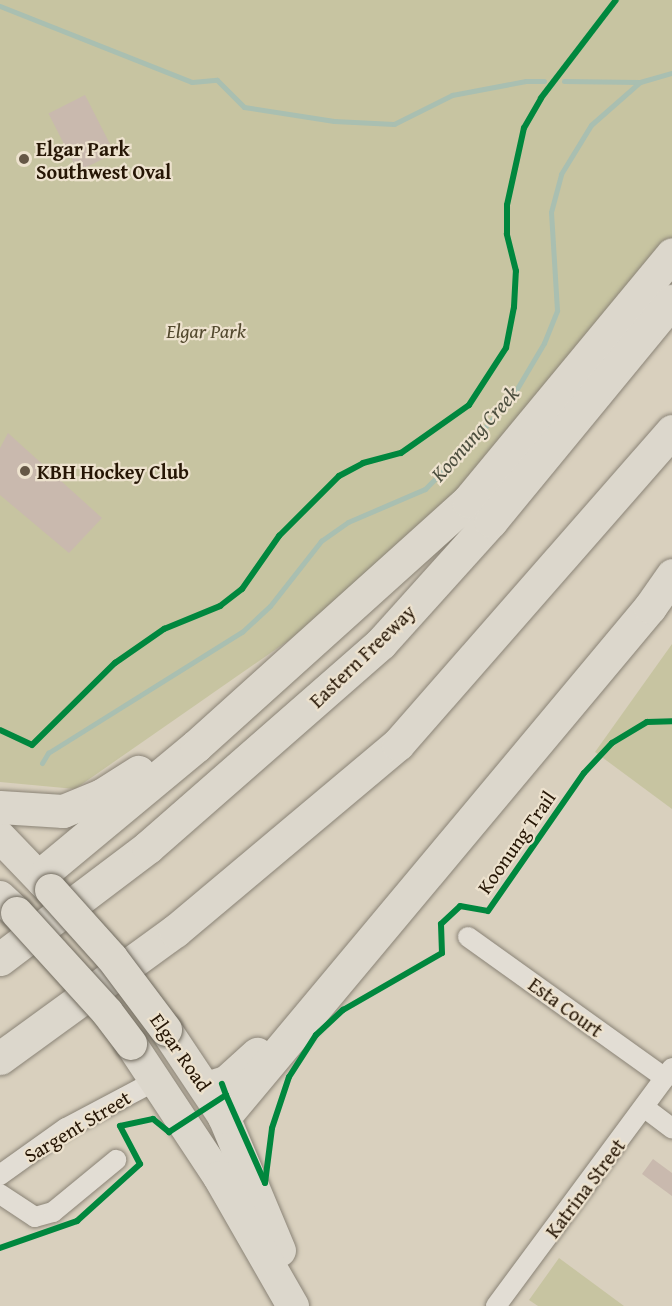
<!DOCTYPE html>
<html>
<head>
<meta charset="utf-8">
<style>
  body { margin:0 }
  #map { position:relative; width:672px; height:1306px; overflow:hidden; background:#d9d0be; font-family:"Gentium Book Plus",serif }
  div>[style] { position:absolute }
  .green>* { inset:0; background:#c7c4a1 }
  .stream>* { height:5px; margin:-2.5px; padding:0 2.5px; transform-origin:2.5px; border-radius:2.5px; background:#a9bfb1 }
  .building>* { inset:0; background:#c9b9ae; transform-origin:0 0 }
  .roads { filter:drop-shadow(0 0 2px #8a8376) drop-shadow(0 0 2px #8a8376) }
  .street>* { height:20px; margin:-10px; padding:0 10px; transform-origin:10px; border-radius:10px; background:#e2ddd4 }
  .primary>* { height:32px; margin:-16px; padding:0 16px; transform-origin:16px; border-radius:16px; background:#dcd7cc }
  .highway>* { height:33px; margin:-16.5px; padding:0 16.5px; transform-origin:16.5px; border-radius:16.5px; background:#dcd7cc }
  .bridges { filter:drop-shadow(0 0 2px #706a5e) drop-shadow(0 0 2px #706a5e) }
  .primary-bridge>* { height:32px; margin:-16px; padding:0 16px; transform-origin:16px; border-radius:16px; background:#dcd7cc }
  .cycleway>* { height:6px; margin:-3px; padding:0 3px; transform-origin:3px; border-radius:3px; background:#00873e }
  .dots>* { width:16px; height:16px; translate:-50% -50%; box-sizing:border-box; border:3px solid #ede2ce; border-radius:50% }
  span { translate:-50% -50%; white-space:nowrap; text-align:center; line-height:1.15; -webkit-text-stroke:4.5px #ede2ce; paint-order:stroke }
  .poi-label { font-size:20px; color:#261605; font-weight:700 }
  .left { translate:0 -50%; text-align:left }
  .park-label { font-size:20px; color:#52482d; font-style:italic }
  .street-label { font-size:20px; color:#261605 }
  .water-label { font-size:21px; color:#4d4f3f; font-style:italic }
</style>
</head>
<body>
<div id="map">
  <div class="green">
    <i style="clip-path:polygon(0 0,672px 0,672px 256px,544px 419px,348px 599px,75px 789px,0 782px)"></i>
    <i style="clip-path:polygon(672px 644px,672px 809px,595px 752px)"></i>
    <i style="clip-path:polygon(559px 1258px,624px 1306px,538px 1306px,529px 1300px)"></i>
  </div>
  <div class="stream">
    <i style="left:0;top:6px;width:206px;rotate:21.6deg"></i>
    <i style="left:192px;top:82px;width:25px;rotate:-5deg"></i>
    <i style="left:217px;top:80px;width:38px;rotate:45deg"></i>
    <i style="left:244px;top:107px;width:91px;rotate:8.8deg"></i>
    <i style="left:334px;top:121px;width:60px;rotate:2.9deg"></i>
    <i style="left:394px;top:124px;width:65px;rotate:-26.6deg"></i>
    <i style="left:452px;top:95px;width:75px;rotate:-10.7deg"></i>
    <i style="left:526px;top:81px;width:18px"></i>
    <i style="left:564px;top:81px;width:76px;rotate:0.8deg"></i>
    <i style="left:42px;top:763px;width:12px;rotate:-59deg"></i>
    <i style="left:48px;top:753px;width:229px;rotate:-32deg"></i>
    <i style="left:242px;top:632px;width:38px;rotate:-43deg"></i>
    <i style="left:270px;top:606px;width:83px;rotate:-51.9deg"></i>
    <i style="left:321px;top:541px;width:33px;rotate:-35deg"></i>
    <i style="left:348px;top:522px;width:84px;rotate:-23.2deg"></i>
    <i style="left:425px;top:489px;width:80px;rotate:-45.5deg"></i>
    <i style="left:481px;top:432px;width:52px;rotate:-49.6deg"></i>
    <i style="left:515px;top:392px;width:57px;rotate:-59.4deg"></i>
    <i style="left:544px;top:343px;width:35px;rotate:-68deg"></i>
    <i style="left:557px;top:310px;width:98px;rotate:-93.5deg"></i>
    <i style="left:551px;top:212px;width:39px;rotate:-75deg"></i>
    <i style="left:561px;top:174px;width:57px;rotate:-58.5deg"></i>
    <i style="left:591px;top:125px;width:65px;rotate:-41.3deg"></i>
    <i style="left:640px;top:82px;width:33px;rotate:-16deg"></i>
  </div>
  <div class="building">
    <i style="left:85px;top:95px;width:65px;height:41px;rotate:63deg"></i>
    <i style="clip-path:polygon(8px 433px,102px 518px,69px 553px,0 495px,0 448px)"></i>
    <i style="clip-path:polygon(653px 1159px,672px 1173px,672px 1196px,642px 1174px)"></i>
  </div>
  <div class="roads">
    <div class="street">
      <i style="left:468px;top:937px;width:242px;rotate:35.6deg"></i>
      <i style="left:645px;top:1108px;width:34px;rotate:37deg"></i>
      <i style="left:0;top:1175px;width:81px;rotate:-35.5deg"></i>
      <i style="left:66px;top:1128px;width:103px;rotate:-27.8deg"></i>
      <i style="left:0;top:1194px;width:42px;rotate:33.3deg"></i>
      <i style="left:35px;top:1217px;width:19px;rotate:-16deg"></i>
      <i style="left:53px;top:1212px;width:82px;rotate:-39.5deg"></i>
      <i style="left:496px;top:1306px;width:296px;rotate:-53.5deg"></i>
    </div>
    <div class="primary">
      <i style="left:0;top:837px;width:74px;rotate:46.1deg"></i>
      <i style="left:0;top:897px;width:23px;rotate:43deg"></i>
      <i style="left:166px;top:1030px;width:105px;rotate:56.3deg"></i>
      <i style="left:224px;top:1117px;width:145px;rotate:67.3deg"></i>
      <i style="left:131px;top:1044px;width:159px;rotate:56.5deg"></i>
      <i style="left:219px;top:1177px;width:149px;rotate:60.2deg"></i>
    </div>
    <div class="highway">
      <i style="left:0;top:807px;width:63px;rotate:3.6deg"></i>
      <i style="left:63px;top:811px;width:42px;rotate:-22.3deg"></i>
      <i style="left:102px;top:795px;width:43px;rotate:-32.6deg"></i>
      <i style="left:43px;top:881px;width:14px;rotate:-65deg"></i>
      <i style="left:49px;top:868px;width:191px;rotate:-39.7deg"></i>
      <i style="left:196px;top:746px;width:366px;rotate:-42deg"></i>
      <i style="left:468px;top:501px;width:320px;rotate:-50.4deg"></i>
      <i style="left:0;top:959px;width:186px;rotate:-37.1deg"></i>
      <i style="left:148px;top:847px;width:310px;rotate:-41.2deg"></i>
      <i style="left:381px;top:643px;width:164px;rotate:-48deg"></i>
      <i style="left:491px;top:521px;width:285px;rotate:-50.6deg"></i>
      <i style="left:0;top:1058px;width:216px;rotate:-36deg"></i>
      <i style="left:175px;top:931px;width:291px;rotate:-40deg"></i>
      <i style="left:398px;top:744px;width:416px;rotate:-48.8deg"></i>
      <i style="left:206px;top:1088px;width:21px;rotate:-17deg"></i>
      <i style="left:226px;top:1082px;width:42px;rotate:-42.1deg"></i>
      <i style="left:224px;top:1117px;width:665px;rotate:-50.13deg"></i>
      <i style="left:650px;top:607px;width:39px;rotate:-55deg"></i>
    </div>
  </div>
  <div class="bridges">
    <div class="primary-bridge">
      <i style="left:51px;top:890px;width:91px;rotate:48.1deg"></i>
      <i style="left:112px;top:958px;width:90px;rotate:53.1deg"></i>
      <i style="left:17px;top:913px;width:134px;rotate:47.7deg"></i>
      <i style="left:107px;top:1012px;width:40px;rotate:53deg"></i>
    </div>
  </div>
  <div class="cycleway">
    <i style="left:0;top:730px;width:35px;rotate:25deg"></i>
    <i style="left:32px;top:745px;width:117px;rotate:-44.7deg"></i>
    <i style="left:115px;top:663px;width:60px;rotate:-34.8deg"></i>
    <i style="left:164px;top:629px;width:61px;rotate:-22.3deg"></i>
    <i style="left:220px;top:606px;width:28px;rotate:-38deg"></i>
    <i style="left:242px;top:589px;width:65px;rotate:-55.1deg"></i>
    <i style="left:279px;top:536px;width:85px;rotate:-45deg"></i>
    <i style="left:339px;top:476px;width:27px;rotate:-28deg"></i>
    <i style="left:363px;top:463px;width:39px;rotate:-15deg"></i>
    <i style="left:401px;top:453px;width:83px;rotate:-35.2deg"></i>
    <i style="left:469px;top:405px;width:68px;rotate:-57deg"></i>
    <i style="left:506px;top:348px;width:42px;rotate:-79deg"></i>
    <i style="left:514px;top:307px;width:36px;rotate:-87deg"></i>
    <i style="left:516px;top:271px;width:38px;rotate:-104deg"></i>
    <i style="left:507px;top:234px;width:29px;rotate:-90deg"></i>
    <i style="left:507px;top:205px;width:79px;rotate:-77.6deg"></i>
    <i style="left:524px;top:128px;width:34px;rotate:-60deg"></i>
    <i style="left:541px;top:98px;width:123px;rotate:-52.6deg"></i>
    <i style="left:226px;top:1095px;width:96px;rotate:66.1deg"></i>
    <i style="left:265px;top:1183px;width:55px;rotate:-82.7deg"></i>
    <i style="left:272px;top:1128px;width:54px;rotate:-71.6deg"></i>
    <i style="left:289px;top:1077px;width:50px;rotate:-57.3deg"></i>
    <i style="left:316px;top:1035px;width:37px;rotate:-43deg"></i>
    <i style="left:343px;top:1010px;width:114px;rotate:-29.9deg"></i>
    <i style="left:442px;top:953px;width:29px;rotate:-92deg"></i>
    <i style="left:441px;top:924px;width:26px;rotate:-43deg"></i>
    <i style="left:460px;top:906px;width:28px;rotate:10deg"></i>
    <i style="left:488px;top:911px;width:168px;rotate:-55.2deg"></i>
    <i style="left:584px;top:773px;width:41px;rotate:-47deg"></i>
    <i style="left:612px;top:743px;width:41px;rotate:-31deg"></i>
    <i style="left:647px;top:722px;width:25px;rotate:-2deg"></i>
    <i style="left:0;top:1248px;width:82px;rotate:-19.3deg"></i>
    <i style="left:77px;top:1221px;width:85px;rotate:-42.1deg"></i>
    <i style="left:140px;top:1164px;width:43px;rotate:-117.8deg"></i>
    <i style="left:120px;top:1126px;width:34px;rotate:-12deg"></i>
    <i style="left:153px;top:1119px;width:21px;rotate:39deg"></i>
    <i style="left:169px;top:1132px;width:68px;rotate:-33deg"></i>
    <i style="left:226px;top:1095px;width:12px;rotate:-110deg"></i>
  </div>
  <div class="dots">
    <i style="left:24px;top:159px;background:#655746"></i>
    <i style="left:25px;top:471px;background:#655746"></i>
  </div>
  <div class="poi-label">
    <span class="left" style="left:36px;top:160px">Elgar Park<br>Southwest Oval</span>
    <span class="left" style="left:37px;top:471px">KBH Hockey Club</span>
  </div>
  <div class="park-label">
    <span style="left:206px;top:330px">Elgar Park</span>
  </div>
  <div class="street-label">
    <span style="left:362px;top:656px;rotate:-44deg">Eastern Freeway</span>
    <span style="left:516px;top:842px;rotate:-55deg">Koonung Trail</span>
    <span style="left:566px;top:1007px;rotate:36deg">Esta Court</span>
    <span style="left:181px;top:1052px;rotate:55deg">Elgar Road</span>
    <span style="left:77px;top:1126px;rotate:-31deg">Sargent Street</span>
    <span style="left:585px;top:1188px;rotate:-53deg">Katrina Street</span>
  </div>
  <div class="water-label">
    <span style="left:475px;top:434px;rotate:-48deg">Koonung Creek</span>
  </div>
</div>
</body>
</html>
